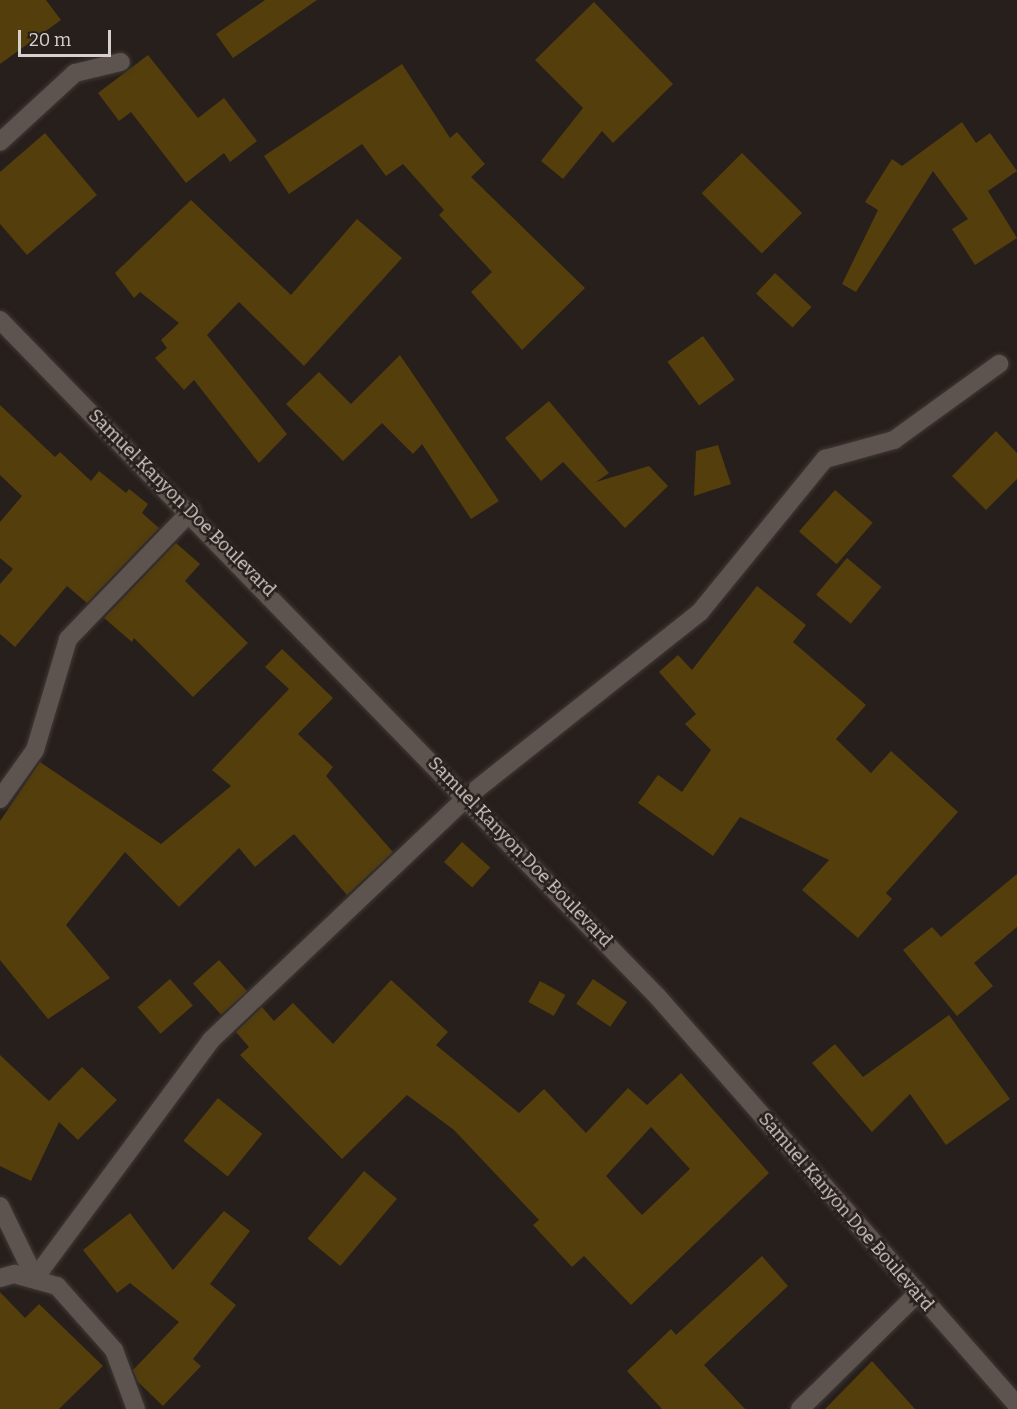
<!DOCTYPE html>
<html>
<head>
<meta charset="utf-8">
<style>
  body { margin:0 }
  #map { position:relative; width:1017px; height:1409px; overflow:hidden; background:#271f1b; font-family:Bitter,serif }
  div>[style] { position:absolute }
  .building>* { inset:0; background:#543e0c; transform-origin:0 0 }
  .roads { filter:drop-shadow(0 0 2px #3f3936) drop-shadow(0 0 2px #3f3936) }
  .minor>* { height:18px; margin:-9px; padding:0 9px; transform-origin:9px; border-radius:9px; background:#5d544f }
  .tertiary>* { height:18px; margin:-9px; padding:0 9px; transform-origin:9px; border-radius:9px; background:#5d544f }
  span { translate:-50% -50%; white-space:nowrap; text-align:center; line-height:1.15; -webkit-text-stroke:5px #271f1b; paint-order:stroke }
  .street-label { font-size:18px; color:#d6d1ce }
  .scale { position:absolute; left:18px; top:30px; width:93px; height:27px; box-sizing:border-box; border:3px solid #d6d1ce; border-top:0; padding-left:8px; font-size:18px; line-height:21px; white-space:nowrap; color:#d6d1ce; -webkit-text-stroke:4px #271f1b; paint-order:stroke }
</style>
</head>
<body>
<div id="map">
  <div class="building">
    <i style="clip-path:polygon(0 0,46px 0,61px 20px,0 64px)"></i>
    <i style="clip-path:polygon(265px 0,317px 0,233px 58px,216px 34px)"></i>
    <i style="clip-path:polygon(594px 2px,673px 84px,613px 143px,602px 131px,563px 179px,541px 161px,583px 108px,535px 60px)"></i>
    <i style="clip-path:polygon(148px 55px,198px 118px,224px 98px,257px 141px,230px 162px,224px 153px,186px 183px,131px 112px,119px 121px,98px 93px)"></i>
    <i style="clip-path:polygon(402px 64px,450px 138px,457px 132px,485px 164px,471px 177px,585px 288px,522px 350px,471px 292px,492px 272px,439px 215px,444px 210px,403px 164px,386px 176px,362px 144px,289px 194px,264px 156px)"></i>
    <i style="clip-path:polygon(962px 122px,976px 143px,990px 133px,1017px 171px,988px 191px,1017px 238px,975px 265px,952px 229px,968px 219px,933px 171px,856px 292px,842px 284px,878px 210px,865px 202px,892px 159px,902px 166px)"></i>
    <i style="clip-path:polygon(45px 133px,97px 195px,27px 255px,0 224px,0 172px)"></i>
    <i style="left:742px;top:153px;width:85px;height:57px;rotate:45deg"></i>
    <i style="clip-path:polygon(191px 200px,291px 295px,357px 219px,402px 258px,304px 366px,239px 302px,207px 335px,287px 434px,259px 463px,194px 380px,184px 390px,155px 358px,167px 348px,161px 340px,179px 323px,140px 292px,134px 298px,115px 273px)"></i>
    <i style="left:775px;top:273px;width:50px;height:28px;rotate:43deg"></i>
    <i style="left:703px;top:336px;width:54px;height:44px;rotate:54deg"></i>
    <i style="clip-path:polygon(400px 355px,499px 501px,471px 519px,422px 444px,413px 454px,382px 423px,343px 461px,286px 404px,319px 372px,351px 404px)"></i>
    <i style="clip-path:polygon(549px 401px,609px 473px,596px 482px,649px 466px,668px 486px,625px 528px,563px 462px,541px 481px,505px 438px)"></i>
    <i style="clip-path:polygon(0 405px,55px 457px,60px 452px,91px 481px,99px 471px,126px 493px,129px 489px,148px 504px,142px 513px,159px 528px,87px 603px,67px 586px,15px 647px,0 634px,0 584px,13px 569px,0 558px,0 522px,22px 496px,0 475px)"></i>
    <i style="clip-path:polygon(996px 431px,1017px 453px,1017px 479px,986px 510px,952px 476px)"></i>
    <i style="clip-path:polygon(718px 445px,731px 484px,694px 496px,696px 451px)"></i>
    <i style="left:835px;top:490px;width:50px;height:55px;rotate:41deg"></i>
    <i style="clip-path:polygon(176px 543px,200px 564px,185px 581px,248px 643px,193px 697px,134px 638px,132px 642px,104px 618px)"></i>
    <i style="left:847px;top:558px;width:45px;height:48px;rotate:40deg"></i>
    <i style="clip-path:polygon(757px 586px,806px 625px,793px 642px,866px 705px,836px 739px,871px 773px,891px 751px,958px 812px,886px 893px,892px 899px,858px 938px,802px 890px,829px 860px,740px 817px,713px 856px,638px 803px,658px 775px,682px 792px,711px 750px,685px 724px,696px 714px,659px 672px,678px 655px,692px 670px)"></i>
    <i style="clip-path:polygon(282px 649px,333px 698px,298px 734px,333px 767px,326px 776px,393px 852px,347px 895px,294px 834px,255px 867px,239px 848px,179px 907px,125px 852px,66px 925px,110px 978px,48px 1019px,0 960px,0 821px,40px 762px,161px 844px,231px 786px,212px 770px,289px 689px,265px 667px)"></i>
    <i style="left:462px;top:842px;width:38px;height:27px;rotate:42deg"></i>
    <i style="clip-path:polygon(1017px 874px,1017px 927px,974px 963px,993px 986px,957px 1016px,903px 950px,932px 927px,941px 937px)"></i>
    <i style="left:219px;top:960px;width:42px;height:35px;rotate:48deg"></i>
    <i style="left:170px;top:979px;width:35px;height:43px;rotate:49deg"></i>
    <i style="left:593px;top:979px;width:41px;height:30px;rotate:34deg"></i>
    <i style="clip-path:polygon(evenodd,391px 980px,448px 1032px,436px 1045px,519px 1113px,544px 1089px,586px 1133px,628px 1088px,647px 1105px,681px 1073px,769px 1173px,631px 1305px,584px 1256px,572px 1267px,533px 1225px,539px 1220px,454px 1130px,407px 1095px,342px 1159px,240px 1055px,249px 1047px,236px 1032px,262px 1007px,274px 1021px,293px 1003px,333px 1044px,391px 980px,651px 1127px,690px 1169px,642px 1215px,606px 1176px,651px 1127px)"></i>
    <i style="left:540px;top:981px;width:29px;height:24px;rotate:29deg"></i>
    <i style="clip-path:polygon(949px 1015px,1010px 1099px,946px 1145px,910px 1094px,872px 1132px,812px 1063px,835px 1044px,863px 1077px)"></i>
    <i style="clip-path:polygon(0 1055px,49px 1101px,82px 1067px,117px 1100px,78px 1140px,59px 1122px,31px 1181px,0 1166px)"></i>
    <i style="left:218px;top:1098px;width:57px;height:55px;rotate:39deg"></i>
    <i style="left:364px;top:1171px;width:43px;height:88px;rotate:40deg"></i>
    <i style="clip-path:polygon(224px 1211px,250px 1231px,210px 1284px,236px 1305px,193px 1359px,201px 1366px,163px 1406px,138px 1382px,133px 1370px,179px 1322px,130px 1283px,117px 1293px,83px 1250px,130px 1213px,173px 1270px)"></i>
    <i style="clip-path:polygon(762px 1256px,788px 1286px,704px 1365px,745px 1409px,662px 1409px,627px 1371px,671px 1329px,676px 1335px)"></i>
    <i style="clip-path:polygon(0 1292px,25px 1318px,39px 1304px,103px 1366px,59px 1409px,0 1409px)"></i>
    <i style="clip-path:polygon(872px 1361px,915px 1409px,825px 1409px)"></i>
  </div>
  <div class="roads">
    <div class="minor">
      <i style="left:0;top:142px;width:102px;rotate:-42.6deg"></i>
      <i style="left:75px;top:73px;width:47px;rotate:-13.4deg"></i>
      <i style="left:0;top:799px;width:60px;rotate:-54.5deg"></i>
      <i style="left:35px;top:750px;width:116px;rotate:-73.4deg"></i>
      <i style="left:68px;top:639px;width:178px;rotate:-46.1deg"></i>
      <i style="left:0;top:1206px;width:80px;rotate:64.1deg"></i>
      <i style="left:35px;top:1278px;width:296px;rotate:-53.5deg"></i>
      <i style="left:211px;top:1040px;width:354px;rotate:-43.5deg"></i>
      <i style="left:468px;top:796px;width:296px;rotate:-38.4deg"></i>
      <i style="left:700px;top:612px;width:198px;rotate:-50.8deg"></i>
      <i style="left:825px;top:459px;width:72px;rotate:-15.4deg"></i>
      <i style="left:894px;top:440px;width:130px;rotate:-35.9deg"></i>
      <i style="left:0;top:1278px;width:15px;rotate:-16deg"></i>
      <i style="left:14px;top:1274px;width:45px;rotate:15.6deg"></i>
      <i style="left:57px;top:1286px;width:86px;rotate:48.3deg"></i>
      <i style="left:114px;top:1350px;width:63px;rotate:69.6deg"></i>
      <i style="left:800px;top:1409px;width:164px;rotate:-44.5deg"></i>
    </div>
    <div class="tertiary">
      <i style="left:0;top:320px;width:943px;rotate:45.82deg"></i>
      <i style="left:657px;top:996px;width:545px;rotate:48.65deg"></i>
    </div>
  </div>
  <div class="street-label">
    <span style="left:182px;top:503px;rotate:45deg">Samuel Kanyon Doe Boulevard</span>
    <span style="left:520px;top:852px;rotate:46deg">Samuel Kanyon Doe Boulevard</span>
    <span style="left:846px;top:1212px;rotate:49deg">Samuel Kanyon Doe Boulevard</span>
  </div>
  <div class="scale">20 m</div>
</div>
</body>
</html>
